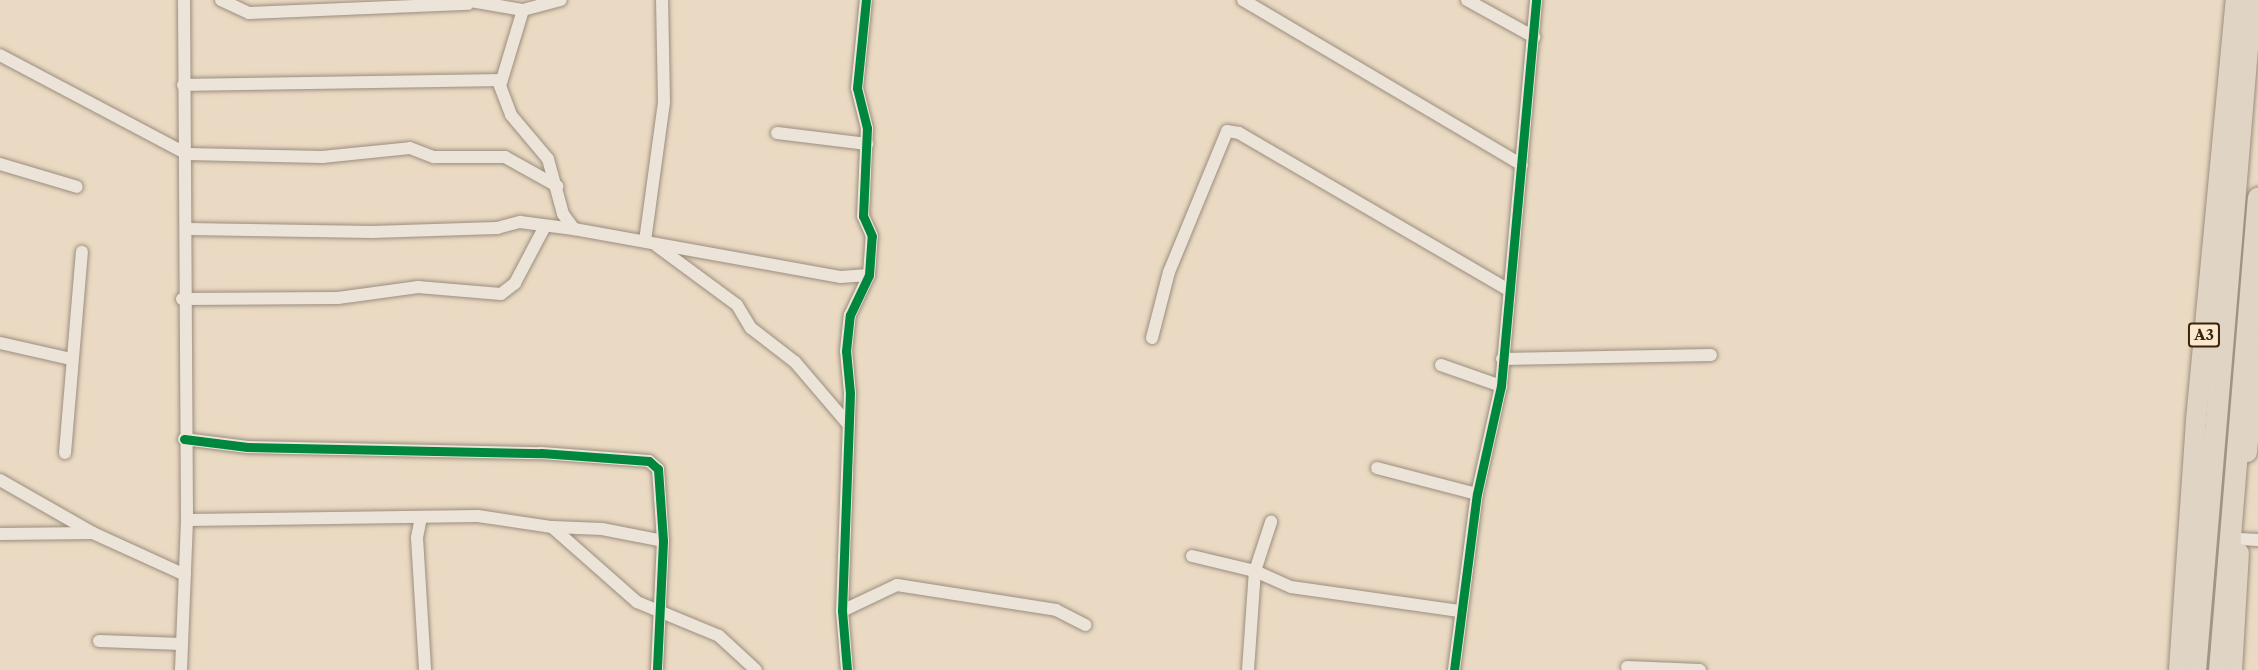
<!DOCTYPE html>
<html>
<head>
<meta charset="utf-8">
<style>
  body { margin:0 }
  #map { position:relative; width:2258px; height:670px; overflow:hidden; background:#ebdac3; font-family:"Libre Caslon Text",serif }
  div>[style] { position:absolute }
  .roads { filter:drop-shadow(0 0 2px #9a8e7e) drop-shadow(0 0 2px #9a8e7e) }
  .minor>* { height:12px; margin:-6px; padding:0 6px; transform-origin:6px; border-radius:6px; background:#ede4d9 }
  .primary>* { height:20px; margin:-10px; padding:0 10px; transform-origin:10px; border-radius:10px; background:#e0d4c4 }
  .trunk>* { height:21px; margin:-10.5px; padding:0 10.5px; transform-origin:10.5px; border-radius:10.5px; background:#e0d4c4 }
  .cycleway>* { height:9px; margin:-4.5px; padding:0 4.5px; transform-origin:4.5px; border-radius:4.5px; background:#00873e }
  span { translate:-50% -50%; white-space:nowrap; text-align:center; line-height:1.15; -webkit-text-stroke:5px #fce8ce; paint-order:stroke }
  .shield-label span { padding:2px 4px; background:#fce8ce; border:2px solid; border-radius:4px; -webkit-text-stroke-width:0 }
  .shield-label { font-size:15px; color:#3a240a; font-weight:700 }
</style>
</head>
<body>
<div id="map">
  <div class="roads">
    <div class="minor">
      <i style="left:221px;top:0;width:31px;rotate:25deg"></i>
      <i style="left:249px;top:13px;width:219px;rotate:-2.4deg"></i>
      <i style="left:465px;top:0;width:59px;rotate:9.8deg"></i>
      <i style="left:523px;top:10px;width:79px;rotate:106.8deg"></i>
      <i style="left:500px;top:86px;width:31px;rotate:69deg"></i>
      <i style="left:511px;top:115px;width:57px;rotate:49.9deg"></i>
      <i style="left:548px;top:159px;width:57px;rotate:74.7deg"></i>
      <i style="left:563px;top:214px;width:19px;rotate:54deg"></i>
      <i style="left:574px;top:229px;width:270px;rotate:10.2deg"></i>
      <i style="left:840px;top:277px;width:29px;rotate:-4deg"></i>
      <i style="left:1243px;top:0;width:324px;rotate:30.6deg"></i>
      <i style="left:1467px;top:0;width:77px;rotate:28.9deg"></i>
      <i style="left:523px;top:10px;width:39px;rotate:-15deg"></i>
      <i style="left:0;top:55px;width:212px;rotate:27.9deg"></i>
      <i style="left:187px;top:154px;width:135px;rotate:1.3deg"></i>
      <i style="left:322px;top:157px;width:88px;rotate:-5.8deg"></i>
      <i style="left:410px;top:148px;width:26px;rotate:21deg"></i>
      <i style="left:434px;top:157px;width:71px"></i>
      <i style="left:505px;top:157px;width:60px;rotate:29.1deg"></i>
      <i style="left:183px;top:85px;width:316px;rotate:-0.9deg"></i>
      <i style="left:777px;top:133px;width:91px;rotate:7deg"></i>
      <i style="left:0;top:164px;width:80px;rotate:16.6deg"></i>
      <i style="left:188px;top:229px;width:184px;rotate:0.9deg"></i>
      <i style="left:372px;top:232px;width:125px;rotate:-1.8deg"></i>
      <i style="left:497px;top:228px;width:24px;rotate:-15deg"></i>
      <i style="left:520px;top:222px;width:54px;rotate:7.4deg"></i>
      <i style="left:645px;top:241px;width:140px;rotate:-82.2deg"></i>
      <i style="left:664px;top:102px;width:102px;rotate:-91.1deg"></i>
      <i style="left:657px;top:246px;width:99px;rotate:36.4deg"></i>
      <i style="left:737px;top:305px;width:27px;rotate:59deg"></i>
      <i style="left:751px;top:328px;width:56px;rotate:37.7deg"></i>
      <i style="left:795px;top:362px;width:82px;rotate:49.5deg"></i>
      <i style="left:182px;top:299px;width:156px;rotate:-0.4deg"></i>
      <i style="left:338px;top:298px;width:81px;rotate:-7.8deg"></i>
      <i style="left:418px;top:287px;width:83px;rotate:4.8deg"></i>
      <i style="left:501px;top:294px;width:18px;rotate:-38deg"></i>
      <i style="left:515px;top:283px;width:64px;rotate:-62.2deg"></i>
      <i style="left:1152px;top:338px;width:68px;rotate:-75.6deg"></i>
      <i style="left:1169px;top:272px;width:152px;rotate:-67.6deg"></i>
      <i style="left:1227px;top:131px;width:12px;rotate:9deg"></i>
      <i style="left:1239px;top:133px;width:310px;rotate:30.2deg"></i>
      <i style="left:0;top:343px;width:73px;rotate:12.7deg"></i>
      <i style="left:1502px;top:359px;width:209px;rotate:-1.1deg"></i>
      <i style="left:1441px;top:365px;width:64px;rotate:19.3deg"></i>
      <i style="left:184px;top:439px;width:64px;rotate:7.2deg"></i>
      <i style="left:247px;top:447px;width:294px;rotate:1.2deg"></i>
      <i style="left:541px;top:453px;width:108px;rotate:4.2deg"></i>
      <i style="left:649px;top:461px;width:12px;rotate:42deg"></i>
      <i style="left:658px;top:469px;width:72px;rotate:86deg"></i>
      <i style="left:663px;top:541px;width:129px;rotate:92.7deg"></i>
      <i style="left:65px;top:453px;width:202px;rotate:-85.2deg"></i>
      <i style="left:1377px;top:468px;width:103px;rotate:14.6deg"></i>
      <i style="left:0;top:480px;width:107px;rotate:29.7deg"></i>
      <i style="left:93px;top:533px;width:101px;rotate:24.5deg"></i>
      <i style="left:421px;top:517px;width:21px;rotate:101deg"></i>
      <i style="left:417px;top:538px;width:132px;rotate:86.5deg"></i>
      <i style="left:187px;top:520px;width:291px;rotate:-0.8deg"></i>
      <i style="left:478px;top:516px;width:75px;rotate:8.5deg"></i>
      <i style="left:552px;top:527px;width:113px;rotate:41.4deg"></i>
      <i style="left:637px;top:602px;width:89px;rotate:22.5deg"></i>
      <i style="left:719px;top:636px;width:50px;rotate:42.6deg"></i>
      <i style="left:553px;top:527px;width:49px;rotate:2.3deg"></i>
      <i style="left:602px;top:529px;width:62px;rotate:11.1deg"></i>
      <i style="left:0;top:534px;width:93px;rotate:-0.6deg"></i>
      <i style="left:2239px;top:539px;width:19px;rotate:3deg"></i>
      <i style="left:1192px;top:556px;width:65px;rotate:13.4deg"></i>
      <i style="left:1255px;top:571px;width:39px;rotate:24deg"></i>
      <i style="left:1291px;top:587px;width:170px;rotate:8.1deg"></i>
      <i style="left:842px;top:611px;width:61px;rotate:-25.3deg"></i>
      <i style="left:897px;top:585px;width:161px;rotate:8.9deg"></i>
      <i style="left:1056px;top:610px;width:33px;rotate:27deg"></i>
      <i style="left:99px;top:641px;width:83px;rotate:2.1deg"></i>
      <i style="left:1627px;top:667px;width:73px;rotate:2.4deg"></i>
      <i style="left:181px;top:670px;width:150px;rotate:-87.7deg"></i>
      <i style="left:187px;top:520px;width:520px;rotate:-90.33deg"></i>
      <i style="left:847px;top:670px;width:59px;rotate:-94.8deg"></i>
      <i style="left:842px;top:611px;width:218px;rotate:-87.9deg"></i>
      <i style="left:850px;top:393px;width:42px;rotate:-95.4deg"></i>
      <i style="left:846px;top:351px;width:36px;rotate:-84deg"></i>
      <i style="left:850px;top:315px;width:44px;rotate:-64.6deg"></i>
      <i style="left:869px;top:275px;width:39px;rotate:-86deg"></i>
      <i style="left:872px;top:236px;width:22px;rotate:-114deg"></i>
      <i style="left:863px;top:216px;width:88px;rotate:-87.4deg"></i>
      <i style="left:867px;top:128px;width:41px;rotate:-104deg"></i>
      <i style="left:857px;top:88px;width:88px;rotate:-84.2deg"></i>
      <i style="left:1248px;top:670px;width:99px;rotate:-86deg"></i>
      <i style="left:1255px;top:571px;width:52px;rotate:-71.9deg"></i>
      <i style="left:1454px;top:670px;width:177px;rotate:-82.6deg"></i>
      <i style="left:1477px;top:494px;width:111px;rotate:-77.5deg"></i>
      <i style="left:1501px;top:386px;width:388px;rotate:-84.8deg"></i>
    </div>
    <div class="primary">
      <i style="left:2247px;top:452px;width:119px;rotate:-84.7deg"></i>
      <i style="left:2179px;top:670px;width:251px;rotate:-86.1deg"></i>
      <i style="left:2196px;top:420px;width:422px;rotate:-84.6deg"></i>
      <i style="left:2232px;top:670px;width:117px;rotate:-86.6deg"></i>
    </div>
    <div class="trunk">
      <i style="left:2195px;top:670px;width:672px;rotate:-85.22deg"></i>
      <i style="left:2219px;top:670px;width:474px;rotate:-85.3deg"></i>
    </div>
  </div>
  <div class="cycleway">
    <i style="left:184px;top:439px;width:64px;rotate:7.2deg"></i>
    <i style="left:247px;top:447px;width:294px;rotate:1.2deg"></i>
    <i style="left:541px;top:453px;width:108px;rotate:4.2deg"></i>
    <i style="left:649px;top:461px;width:12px;rotate:42deg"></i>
    <i style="left:658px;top:469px;width:72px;rotate:86deg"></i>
    <i style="left:663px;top:541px;width:129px;rotate:92.7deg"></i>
    <i style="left:847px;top:670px;width:59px;rotate:-94.8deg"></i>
    <i style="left:842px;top:611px;width:218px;rotate:-87.9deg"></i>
    <i style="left:850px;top:393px;width:42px;rotate:-95.4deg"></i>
    <i style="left:846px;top:351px;width:36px;rotate:-84deg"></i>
    <i style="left:850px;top:315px;width:44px;rotate:-64.6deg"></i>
    <i style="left:869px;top:275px;width:39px;rotate:-86deg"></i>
    <i style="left:872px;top:236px;width:22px;rotate:-114deg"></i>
    <i style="left:863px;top:216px;width:88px;rotate:-87.4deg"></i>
    <i style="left:867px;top:128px;width:41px;rotate:-104deg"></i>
    <i style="left:857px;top:88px;width:88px;rotate:-84.2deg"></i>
    <i style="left:1454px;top:670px;width:177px;rotate:-82.6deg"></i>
    <i style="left:1477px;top:494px;width:111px;rotate:-77.5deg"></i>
    <i style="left:1501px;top:386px;width:388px;rotate:-84.8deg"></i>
  </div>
  <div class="shield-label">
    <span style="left:2204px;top:335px">A3</span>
  </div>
</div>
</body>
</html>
